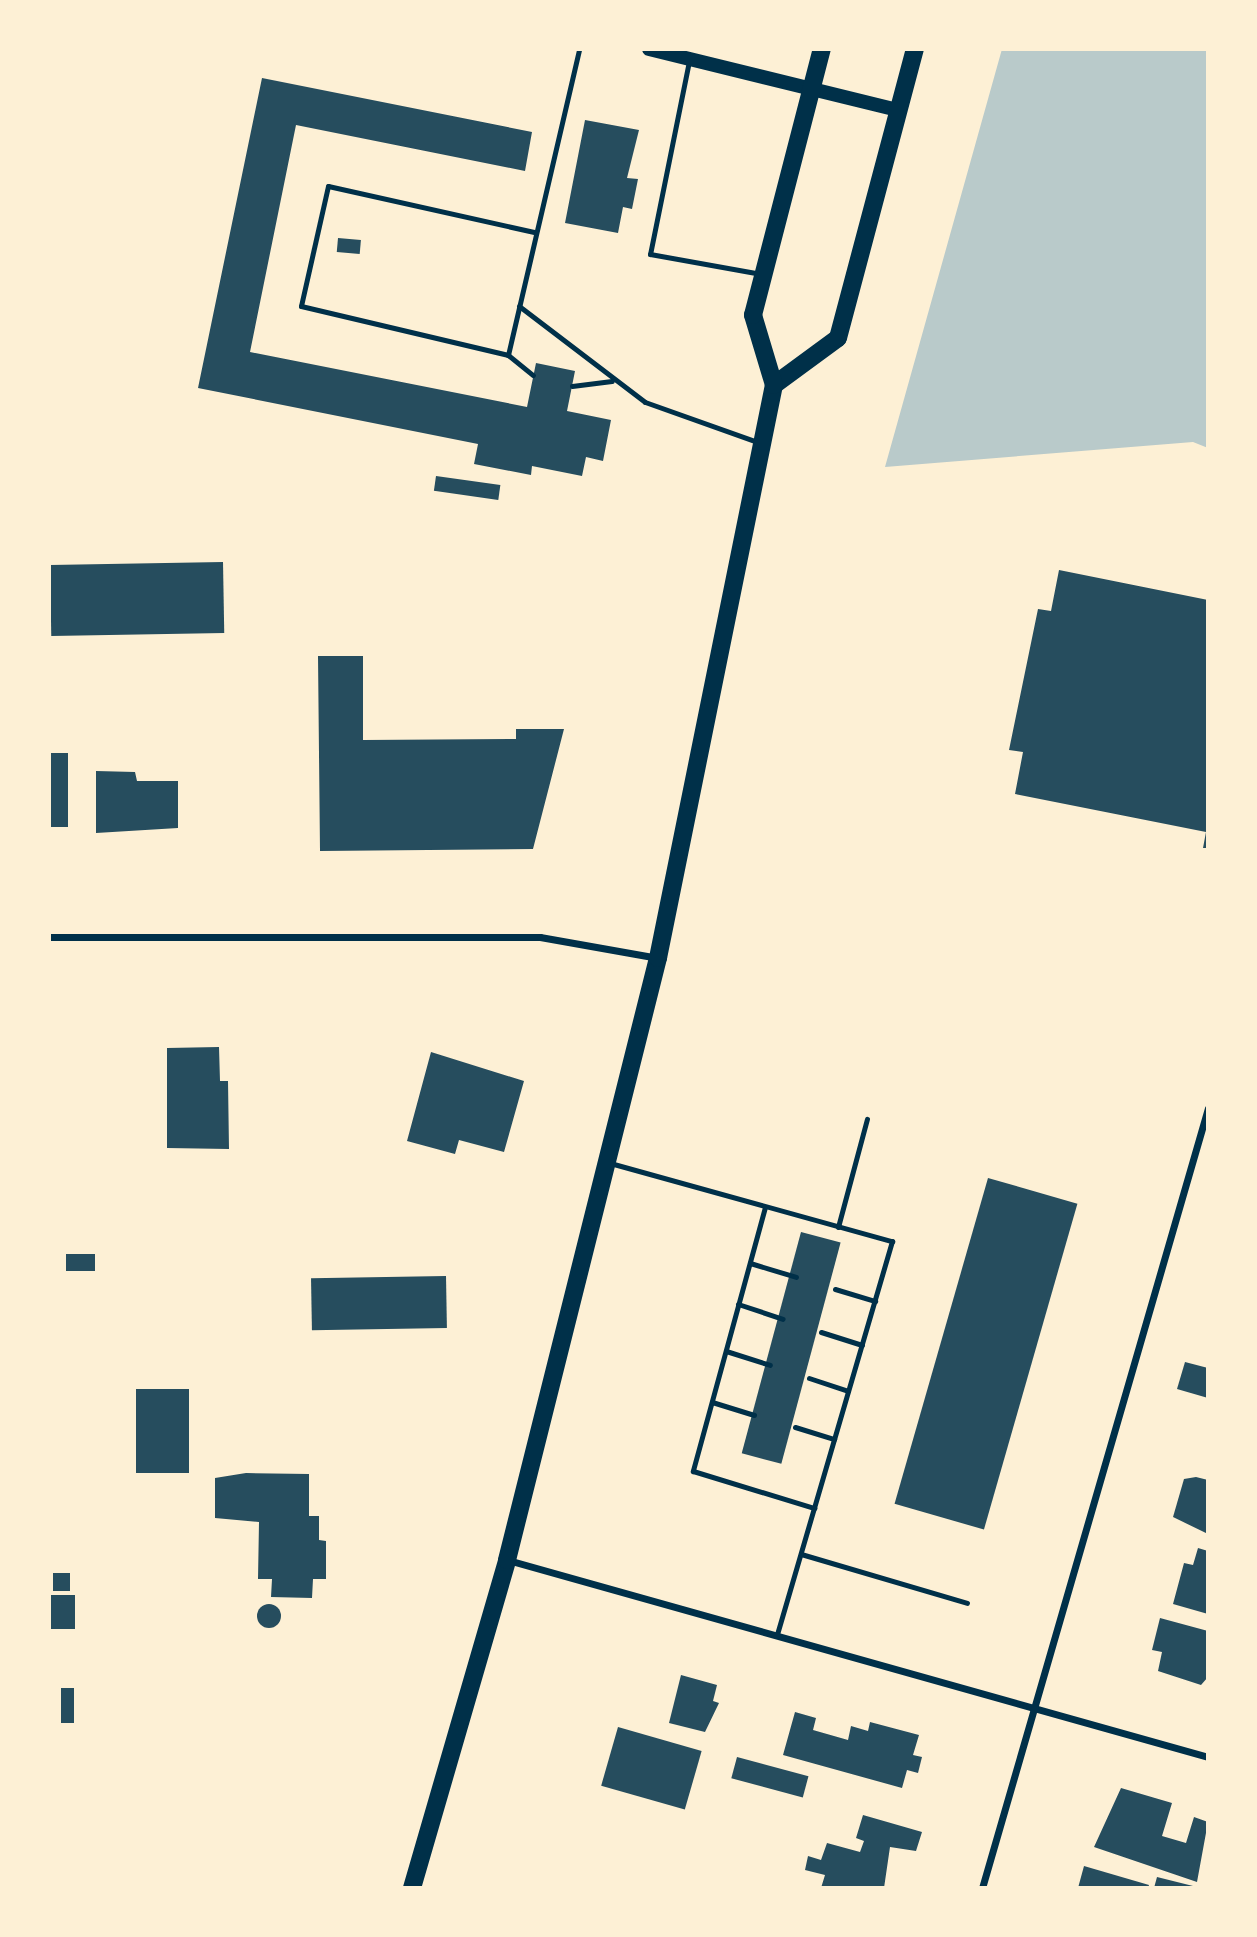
<!DOCTYPE html>
<html>
<head>
<meta charset="utf-8">
<style>
  body { margin:0 }
  #map { position:relative; width:1257px; height:1937px; overflow:hidden; background:#fdf0d5; font-family:"Asap Condensed",sans-serif }
  div>[style] { position:absolute }
  .green>* { inset:0; background:#b9caca }
  .building>* { inset:0; background:#264d5e; transform-origin:0 0 }
  .round { border-radius:50% }
  .service>* { height:5px; margin:-2.5px; padding:0 2.5px; transform-origin:2.5px; border-radius:2.5px; background:#003049 }
  .minor>* { height:7px; margin:-3.5px; padding:0 3.5px; transform-origin:3.5px; border-radius:3.5px; background:#003049 }
  .secondary>* { height:14px; margin:-7px; padding:0 7px; transform-origin:7px; border-radius:7px; background:#003049 }
  .primary>* { height:18px; margin:-9px; padding:0 9px; transform-origin:9px; border-radius:9px; background:#003049 }
  span { translate:-50% -50%; white-space:nowrap; text-align:center; line-height:1.15; -webkit-text-stroke:6px #fdf0d5; paint-order:stroke }
  .frame { position:absolute; inset:0; border:51px solid #fdf0d5; pointer-events:none }
</style>
</head>
<body>
<div id="map">
  <div class="green">
    <i style="clip-path:polygon(1002px 49px,1208px 49px,1208px 448px,1193px 442px,885px 467px)"></i>
  </div>
  <div class="building">
    <i style="clip-path:polygon(262px 78px,532px 132px,525px 171px,296px 125px,250px 352px,527px 407px,536px 363px,575px 371px,567px 411px,611px 420px,603px 461px,586px 457px,582px 476px,532px 466px,531px 475px,474px 464px,478px 444px,198px 388px)"></i>
    <i style="clip-path:polygon(585px 120px,639px 130px,627px 178px,638px 179px,632px 209px,623px 207px,618px 233px,565px 223px)"></i>
    <i style="left:338px;top:238px;width:23px;height:14px;rotate:5deg"></i>
    <i style="left:436px;top:476px;width:65px;height:15px;rotate:8deg"></i>
    <i style="left:223px;top:562px;width:71px;height:173px;rotate:89deg"></i>
    <i style="clip-path:polygon(1059px 570px,1208px 600px,1208px 848px,1203px 848px,1206px 832px,1015px 794px,1023px 752px,1009px 750px,1038px 609px,1051px 611px)"></i>
    <i style="clip-path:polygon(318px 656px,363px 656px,363px 740px,516px 739px,516px 729px,564px 729px,533px 849px,320px 851px)"></i>
    <i style="left:49px;top:753px;width:19px;height:74px"></i>
    <i style="clip-path:polygon(96px 771px,135px 772px,137px 781px,178px 781px,178px 828px,96px 833px)"></i>
    <i style="clip-path:polygon(219px 1047px,220px 1081px,228px 1081px,229px 1149px,167px 1148px,167px 1048px)"></i>
    <i style="clip-path:polygon(431px 1052px,524px 1081px,504px 1152px,459px 1140px,455px 1154px,407px 1141px)"></i>
    <i style="left:988px;top:1178px;width:93px;height:339px;rotate:16deg"></i>
    <i style="left:801px;top:1232px;width:41px;height:229px;rotate:15deg"></i>
    <i style="left:66px;top:1254px;width:29px;height:17px"></i>
    <i style="left:446px;top:1276px;width:52px;height:135px;rotate:89deg"></i>
    <i style="clip-path:polygon(1185px 1362px,1208px 1368px,1208px 1398px,1177px 1389px)"></i>
    <i style="left:136px;top:1389px;width:53px;height:84px"></i>
    <i style="clip-path:polygon(246px 1473px,309px 1474px,309px 1516px,319px 1516px,319px 1540px,326px 1541px,326px 1579px,313px 1579px,312px 1598px,271px 1597px,272px 1579px,258px 1579px,259px 1522px,215px 1518px,215px 1478px)"></i>
    <i style="clip-path:polygon(1196px 1477px,1208px 1480px,1208px 1534px,1173px 1517px,1184px 1479px)"></i>
    <i style="clip-path:polygon(1198px 1548px,1208px 1551px,1208px 1614px,1173px 1604px,1184px 1563px,1193px 1565px)"></i>
    <i style="left:53px;top:1573px;width:17px;height:18px"></i>
    <i style="left:49px;top:1595px;width:26px;height:34px"></i>
    <i class="round" style="left:257px;top:1604px;width:24px;height:24px"></i>
    <i style="clip-path:polygon(1160px 1618px,1208px 1631px,1208px 1677px,1201px 1685px,1158px 1671px,1162px 1652px,1152px 1650px)"></i>
    <i style="clip-path:polygon(681px 1675px,717px 1685px,713px 1701px,719px 1703px,705px 1732px,669px 1723px)"></i>
    <i style="left:61px;top:1688px;width:13px;height:35px"></i>
    <i style="clip-path:polygon(795px 1712px,816px 1718px,813px 1730px,848px 1740px,851px 1726px,868px 1731px,870px 1722px,919px 1735px,913px 1755px,922px 1757px,918px 1773px,907px 1770px,902px 1788px,783px 1755px)"></i>
    <i style="left:618px;top:1727px;width:87px;height:61px;rotate:16deg"></i>
    <i style="left:737px;top:1757px;width:74px;height:22px;rotate:15deg"></i>
    <i style="clip-path:polygon(1121px 1788px,1172px 1803px,1162px 1836px,1186px 1843px,1194px 1817px,1208px 1822px,1197px 1882px,1094px 1847px)"></i>
    <i style="clip-path:polygon(863px 1815px,922px 1832px,916px 1851px,890px 1847px,884px 1888px,821px 1888px,825px 1875px,805px 1870px,808px 1856px,821px 1860px,827px 1843px,860px 1852px,864px 1841px,856px 1838px)"></i>
    <i style="clip-path:polygon(1084px 1866px,1149px 1885px,1148px 1888px,1078px 1888px)"></i>
    <i style="clip-path:polygon(1157px 1877px,1197px 1887px,1197px 1888px,1154px 1888px)"></i>
  </div>
  <div class="service">
    <i style="left:689px;top:61px;width:197px;rotate:101.4deg"></i>
    <i style="left:650px;top:254px;width:113px;rotate:10.2deg"></i>
    <i style="left:534px;top:232px;width:211px;rotate:-167.4deg"></i>
    <i style="left:328px;top:186px;width:123px;rotate:102.7deg"></i>
    <i style="left:301px;top:306px;width:213px;rotate:13.3deg"></i>
    <i style="left:508px;top:355px;width:314px;rotate:-76.9deg"></i>
    <i style="left:519px;top:306px;width:158px;rotate:37.3deg"></i>
    <i style="left:645px;top:402px;width:122px;rotate:19.6deg"></i>
    <i style="left:508px;top:355px;width:32px;rotate:39deg"></i>
    <i style="left:572px;top:386px;width:40px;rotate:-7.1deg"></i>
    <i style="left:610px;top:1163px;width:293px;rotate:15.5deg"></i>
    <i style="left:892px;top:1241px;width:410px;rotate:106.3deg"></i>
    <i style="left:765px;top:1207px;width:274px;rotate:105.3deg"></i>
    <i style="left:693px;top:1471px;width:127px;rotate:17deg"></i>
    <i style="left:838px;top:1227px;width:112px;rotate:-75deg"></i>
    <i style="left:750px;top:1263px;width:48px;rotate:16.9deg"></i>
    <i style="left:835px;top:1289px;width:42px;rotate:16.7deg"></i>
    <i style="left:738px;top:1304px;width:47px;rotate:18.4deg"></i>
    <i style="left:821px;top:1332px;width:43px;rotate:17.6deg"></i>
    <i style="left:726px;top:1351px;width:46px;rotate:17.7deg"></i>
    <i style="left:809px;top:1378px;width:41px;rotate:18.4deg"></i>
    <i style="left:712px;top:1402px;width:44px;rotate:17.2deg"></i>
    <i style="left:795px;top:1427px;width:41px;rotate:17.1deg"></i>
    <i style="left:801px;top:1554px;width:173px;rotate:16.4deg"></i>
  </div>
  <div class="minor">
    <i style="left:49px;top:937px;width:491px"></i>
    <i style="left:540px;top:937px;width:120px;rotate:10.1deg"></i>
    <i style="left:508px;top:1560px;width:727px;rotate:15.72deg"></i>
    <i style="left:982px;top:1888px;width:812px;rotate:-73.84deg"></i>
  </div>
  <div class="secondary">
    <i style="left:649px;top:49px;width:256px;rotate:13.8deg"></i>
  </div>
  <div class="primary">
    <i style="left:774px;top:385px;width:79px;rotate:-36.3deg"></i>
    <i style="left:838px;top:338px;width:299px;rotate:-75.1deg"></i>
    <i style="left:412px;top:1888px;width:341px;rotate:-73.8deg"></i>
    <i style="left:507px;top:1560px;width:621px;rotate:-75.92deg"></i>
    <i style="left:658px;top:958px;width:585px;rotate:-78.56deg"></i>
    <i style="left:774px;top:385px;width:73px;rotate:-106.7deg"></i>
    <i style="left:753px;top:315px;width:275px;rotate:-75.5deg"></i>
  </div>
  <div class="frame"></div>
</div>
</body>
</html>
